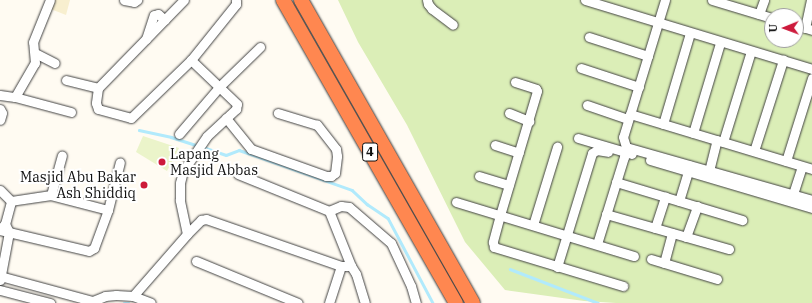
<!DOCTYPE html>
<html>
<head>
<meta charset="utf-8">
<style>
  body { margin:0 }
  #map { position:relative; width:812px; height:303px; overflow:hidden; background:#fffbf2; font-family:"IBM Plex Serif",serif }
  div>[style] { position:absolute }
  .farmland>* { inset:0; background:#f8efcf }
  .green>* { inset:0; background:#dbeeb7 }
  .pitch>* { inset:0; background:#ebf4ca }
  .stream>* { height:2.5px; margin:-1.25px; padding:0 1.25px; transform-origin:1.25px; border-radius:1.25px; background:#b1eafc }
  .roads { filter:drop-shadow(0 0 1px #424242) drop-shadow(0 0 1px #424242) }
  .minor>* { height:9px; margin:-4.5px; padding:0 4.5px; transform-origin:4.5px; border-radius:4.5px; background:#fff }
  .highway>* { height:14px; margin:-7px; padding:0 7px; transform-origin:7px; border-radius:7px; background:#ff8750 }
  .dots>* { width:11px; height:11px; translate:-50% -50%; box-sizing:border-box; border:2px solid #fff; border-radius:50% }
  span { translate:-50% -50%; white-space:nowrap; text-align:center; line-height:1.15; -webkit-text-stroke:4px #fff; paint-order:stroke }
  .shield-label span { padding:1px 3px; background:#fff; border:1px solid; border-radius:3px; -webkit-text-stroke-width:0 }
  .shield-label { font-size:13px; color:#0f0f0f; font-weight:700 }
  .poi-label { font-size:14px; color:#0f0f0f }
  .left { translate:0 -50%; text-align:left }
  .right { translate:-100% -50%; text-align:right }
  .north { position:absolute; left:764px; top:8px; width:40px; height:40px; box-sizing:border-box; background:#fff; border:1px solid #9f9f9f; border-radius:50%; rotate:269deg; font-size:11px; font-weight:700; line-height:16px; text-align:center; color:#0f0f0f }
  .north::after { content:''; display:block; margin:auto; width:14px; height:18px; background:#cd1a3c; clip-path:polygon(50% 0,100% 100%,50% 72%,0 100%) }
</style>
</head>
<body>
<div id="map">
  <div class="farmland">
    <i style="clip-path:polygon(51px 0,70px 0,66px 15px,48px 8px)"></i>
  </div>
  <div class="green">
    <i style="clip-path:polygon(evenodd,338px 0,812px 0,812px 303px,616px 303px,584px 301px,505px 290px,465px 242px,407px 125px,358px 42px,338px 0,772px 16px,796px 16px,796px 40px,772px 40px,772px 16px)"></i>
  </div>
  <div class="pitch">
    <i style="clip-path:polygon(143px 136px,179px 148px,167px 171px,136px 152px)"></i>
  </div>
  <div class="stream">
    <i style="left:139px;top:130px;width:33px;rotate:12deg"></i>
    <i style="left:171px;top:137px;width:28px;rotate:18deg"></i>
    <i style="left:203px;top:147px;width:24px;rotate:19deg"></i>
    <i style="left:226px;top:155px;width:14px;rotate:-21deg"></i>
    <i style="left:239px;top:150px;width:120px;rotate:19.5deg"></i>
    <i style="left:352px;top:190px;width:21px;rotate:43deg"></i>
    <i style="left:367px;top:204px;width:25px;rotate:34deg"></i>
    <i style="left:388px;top:218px;width:96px;rotate:62.1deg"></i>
    <i style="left:510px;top:269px;width:94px;rotate:21.1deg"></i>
    <i style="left:124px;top:303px;width:5px"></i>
  </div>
  <div class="roads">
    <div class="minor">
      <i style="left:124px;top:0;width:10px;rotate:11deg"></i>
      <i style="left:134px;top:2px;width:4px;rotate:-34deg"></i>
      <i style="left:427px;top:0;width:4px;rotate:76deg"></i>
      <i style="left:428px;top:4px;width:6px;rotate:51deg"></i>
      <i style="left:432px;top:9px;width:26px;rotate:37deg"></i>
      <i style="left:585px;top:0;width:237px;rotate:16.9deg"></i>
      <i style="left:665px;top:0;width:143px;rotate:107deg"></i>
      <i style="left:623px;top:137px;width:10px;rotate:73deg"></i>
      <i style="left:626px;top:147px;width:193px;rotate:15.9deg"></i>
      <i style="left:712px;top:0;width:63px;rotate:16.7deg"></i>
      <i style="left:759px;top:14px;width:15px;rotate:-70deg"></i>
      <i style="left:796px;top:25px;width:17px;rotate:17deg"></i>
      <i style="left:805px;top:28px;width:29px;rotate:-78deg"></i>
      <i style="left:589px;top:37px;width:62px;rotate:17.9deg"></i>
      <i style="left:146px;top:39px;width:25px;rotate:-72deg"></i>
      <i style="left:154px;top:15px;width:4px;rotate:-14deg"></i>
      <i style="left:158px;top:14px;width:9px;rotate:41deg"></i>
      <i style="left:35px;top:53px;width:22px;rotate:27deg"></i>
      <i style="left:581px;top:68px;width:61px;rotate:18.1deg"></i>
      <i style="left:66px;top:80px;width:33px;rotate:14deg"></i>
      <i style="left:98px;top:88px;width:123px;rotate:-45.7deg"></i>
      <i style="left:515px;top:82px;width:22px;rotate:18deg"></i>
      <i style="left:536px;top:89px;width:2px;rotate:63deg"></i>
      <i style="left:537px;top:91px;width:129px;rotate:106.6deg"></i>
      <i style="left:500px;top:215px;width:28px;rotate:105deg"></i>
      <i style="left:493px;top:242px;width:5px;rotate:79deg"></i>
      <i style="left:494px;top:247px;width:135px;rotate:16.8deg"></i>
      <i style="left:98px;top:88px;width:15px;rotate:98deg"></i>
      <i style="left:96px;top:103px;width:6px;rotate:72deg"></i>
      <i style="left:98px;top:109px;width:34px;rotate:15deg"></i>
      <i style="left:131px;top:118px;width:83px;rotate:-44deg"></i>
      <i style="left:0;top:95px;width:15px;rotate:8deg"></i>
      <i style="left:15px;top:97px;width:58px;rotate:15deg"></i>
      <i style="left:15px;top:97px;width:39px;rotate:-60deg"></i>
      <i style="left:35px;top:63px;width:21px;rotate:-95deg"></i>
      <i style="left:33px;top:42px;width:45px;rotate:-68deg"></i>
      <i style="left:587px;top:105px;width:43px;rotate:18.9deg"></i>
      <i style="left:0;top:109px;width:4px;rotate:63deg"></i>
      <i style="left:2px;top:113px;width:7px;rotate:106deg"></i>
      <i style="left:509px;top:113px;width:22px;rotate:22deg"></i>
      <i style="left:630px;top:114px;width:190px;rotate:16.8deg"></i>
      <i style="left:226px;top:118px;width:40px;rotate:51deg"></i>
      <i style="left:251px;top:149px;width:80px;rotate:19.8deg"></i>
      <i style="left:326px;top:176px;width:5px"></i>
      <i style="left:331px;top:176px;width:5px;rotate:-37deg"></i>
      <i style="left:335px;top:173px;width:17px;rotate:-83deg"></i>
      <i style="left:337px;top:156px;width:7px;rotate:-98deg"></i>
      <i style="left:336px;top:149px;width:31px;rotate:-128deg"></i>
      <i style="left:317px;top:125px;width:41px;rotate:-162.9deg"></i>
      <i style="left:663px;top:124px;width:95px;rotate:-73.5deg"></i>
      <i style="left:693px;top:133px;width:94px;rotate:-73.3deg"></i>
      <i style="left:179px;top:134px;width:63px;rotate:-49.5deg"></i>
      <i style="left:220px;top:86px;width:56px;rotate:-44.3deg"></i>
      <i style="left:578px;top:138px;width:56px;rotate:16.5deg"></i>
      <i style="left:723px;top:142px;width:95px;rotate:-72.9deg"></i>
      <i style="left:495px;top:145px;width:25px;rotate:18deg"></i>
      <i style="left:754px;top:151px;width:96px;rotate:-72.3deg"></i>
      <i style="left:650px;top:160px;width:169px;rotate:16.5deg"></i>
      <i style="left:786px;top:161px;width:87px;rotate:-72.6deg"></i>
      <i style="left:238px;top:174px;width:98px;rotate:22.1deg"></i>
      <i style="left:329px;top:211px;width:59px;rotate:68.2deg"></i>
      <i style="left:708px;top:175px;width:36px;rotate:-76deg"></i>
      <i style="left:479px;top:176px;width:31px;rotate:17deg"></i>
      <i style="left:616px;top:182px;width:132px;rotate:16.8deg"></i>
      <i style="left:0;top:190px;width:16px;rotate:45deg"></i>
      <i style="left:793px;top:194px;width:29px;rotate:-72deg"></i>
      <i style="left:51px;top:195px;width:41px;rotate:-74.6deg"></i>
      <i style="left:679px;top:201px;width:37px;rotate:-73deg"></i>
      <i style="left:456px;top:202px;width:186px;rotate:16.9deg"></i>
      <i style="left:108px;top:210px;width:49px;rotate:-76deg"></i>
      <i style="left:329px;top:211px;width:13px;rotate:-23deg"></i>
      <i style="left:341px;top:206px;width:8px;rotate:7deg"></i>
      <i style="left:349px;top:207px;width:55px;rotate:40.6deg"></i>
      <i style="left:391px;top:243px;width:47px;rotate:65.1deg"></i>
      <i style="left:411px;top:286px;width:18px;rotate:74deg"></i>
      <i style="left:606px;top:214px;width:128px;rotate:15.9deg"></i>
      <i style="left:533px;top:225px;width:82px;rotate:-72.9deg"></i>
      <i style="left:1px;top:228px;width:6px;rotate:-45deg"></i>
      <i style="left:5px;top:224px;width:24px;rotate:-75deg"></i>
      <i style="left:655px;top:228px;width:33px;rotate:-72deg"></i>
      <i style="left:0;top:230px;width:91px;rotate:13.3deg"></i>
      <i style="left:89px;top:251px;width:6px;rotate:-31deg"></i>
      <i style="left:94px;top:248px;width:40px;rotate:-69.8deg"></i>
      <i style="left:108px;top:210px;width:59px;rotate:-165.3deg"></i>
      <i style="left:51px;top:195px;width:40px;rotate:171.5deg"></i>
      <i style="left:187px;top:234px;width:35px;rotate:-102deg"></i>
      <i style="left:180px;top:200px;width:17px;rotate:-90deg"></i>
      <i style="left:180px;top:183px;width:12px;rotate:-76deg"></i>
      <i style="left:183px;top:171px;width:42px;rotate:-55.6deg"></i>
      <i style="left:207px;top:136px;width:40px;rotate:-43deg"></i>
      <i style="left:236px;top:109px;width:5px;rotate:-79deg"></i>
      <i style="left:237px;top:104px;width:64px;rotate:-136.3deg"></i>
      <i style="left:191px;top:60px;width:72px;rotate:-51.2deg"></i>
      <i style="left:236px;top:4px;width:4px;rotate:-90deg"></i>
      <i style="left:686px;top:237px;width:33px;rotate:-70deg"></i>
      <i style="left:597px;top:244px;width:91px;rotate:-72.8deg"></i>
      <i style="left:624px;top:157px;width:10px;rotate:-79deg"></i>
      <i style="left:651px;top:259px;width:69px;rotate:16.9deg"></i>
      <i style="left:196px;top:261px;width:110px;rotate:22.4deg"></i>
      <i style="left:664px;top:263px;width:31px;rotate:-75deg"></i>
      <i style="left:557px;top:267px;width:119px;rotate:-72.9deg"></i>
      <i style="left:592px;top:153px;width:6px;rotate:-31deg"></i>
      <i style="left:597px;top:150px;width:11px;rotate:10deg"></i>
      <i style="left:0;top:276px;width:95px;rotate:15.2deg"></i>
      <i style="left:0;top:280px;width:49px;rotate:-79.4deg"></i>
      <i style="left:9px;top:232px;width:9px;rotate:-117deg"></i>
      <i style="left:0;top:290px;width:52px;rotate:14.6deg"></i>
      <i style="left:133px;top:296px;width:82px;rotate:-48.9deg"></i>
      <i style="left:187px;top:234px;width:20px;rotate:-45deg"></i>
      <i style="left:201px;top:220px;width:5px;rotate:-11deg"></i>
      <i style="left:206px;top:219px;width:143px;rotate:19.2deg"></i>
      <i style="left:341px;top:266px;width:10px"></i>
      <i style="left:351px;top:266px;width:9px;rotate:58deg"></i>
      <i style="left:356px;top:274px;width:30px;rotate:73deg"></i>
      <i style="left:88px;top:303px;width:18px;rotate:-22deg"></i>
      <i style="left:105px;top:296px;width:11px;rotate:-5deg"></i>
      <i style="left:116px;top:295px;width:17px;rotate:3deg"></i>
      <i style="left:133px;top:296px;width:19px;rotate:21deg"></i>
      <i style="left:329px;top:303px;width:39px;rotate:-72deg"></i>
    </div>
    <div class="highway">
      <i style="left:283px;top:0;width:349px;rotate:60.3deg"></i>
      <i style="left:301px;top:0;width:348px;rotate:60.4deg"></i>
    </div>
  </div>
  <div class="dots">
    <i style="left:162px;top:162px;background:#cd1a3c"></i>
    <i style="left:144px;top:185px;background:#cd1a3c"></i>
  </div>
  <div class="shield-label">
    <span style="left:370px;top:152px">4</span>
  </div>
  <div class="poi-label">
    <span class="left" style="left:170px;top:162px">Lapang<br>Masjid Abbas</span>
    <span class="right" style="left:136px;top:185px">Masjid Abu Bakar<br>Ash Shiddiq</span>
  </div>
  <div class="north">U</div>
</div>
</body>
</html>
